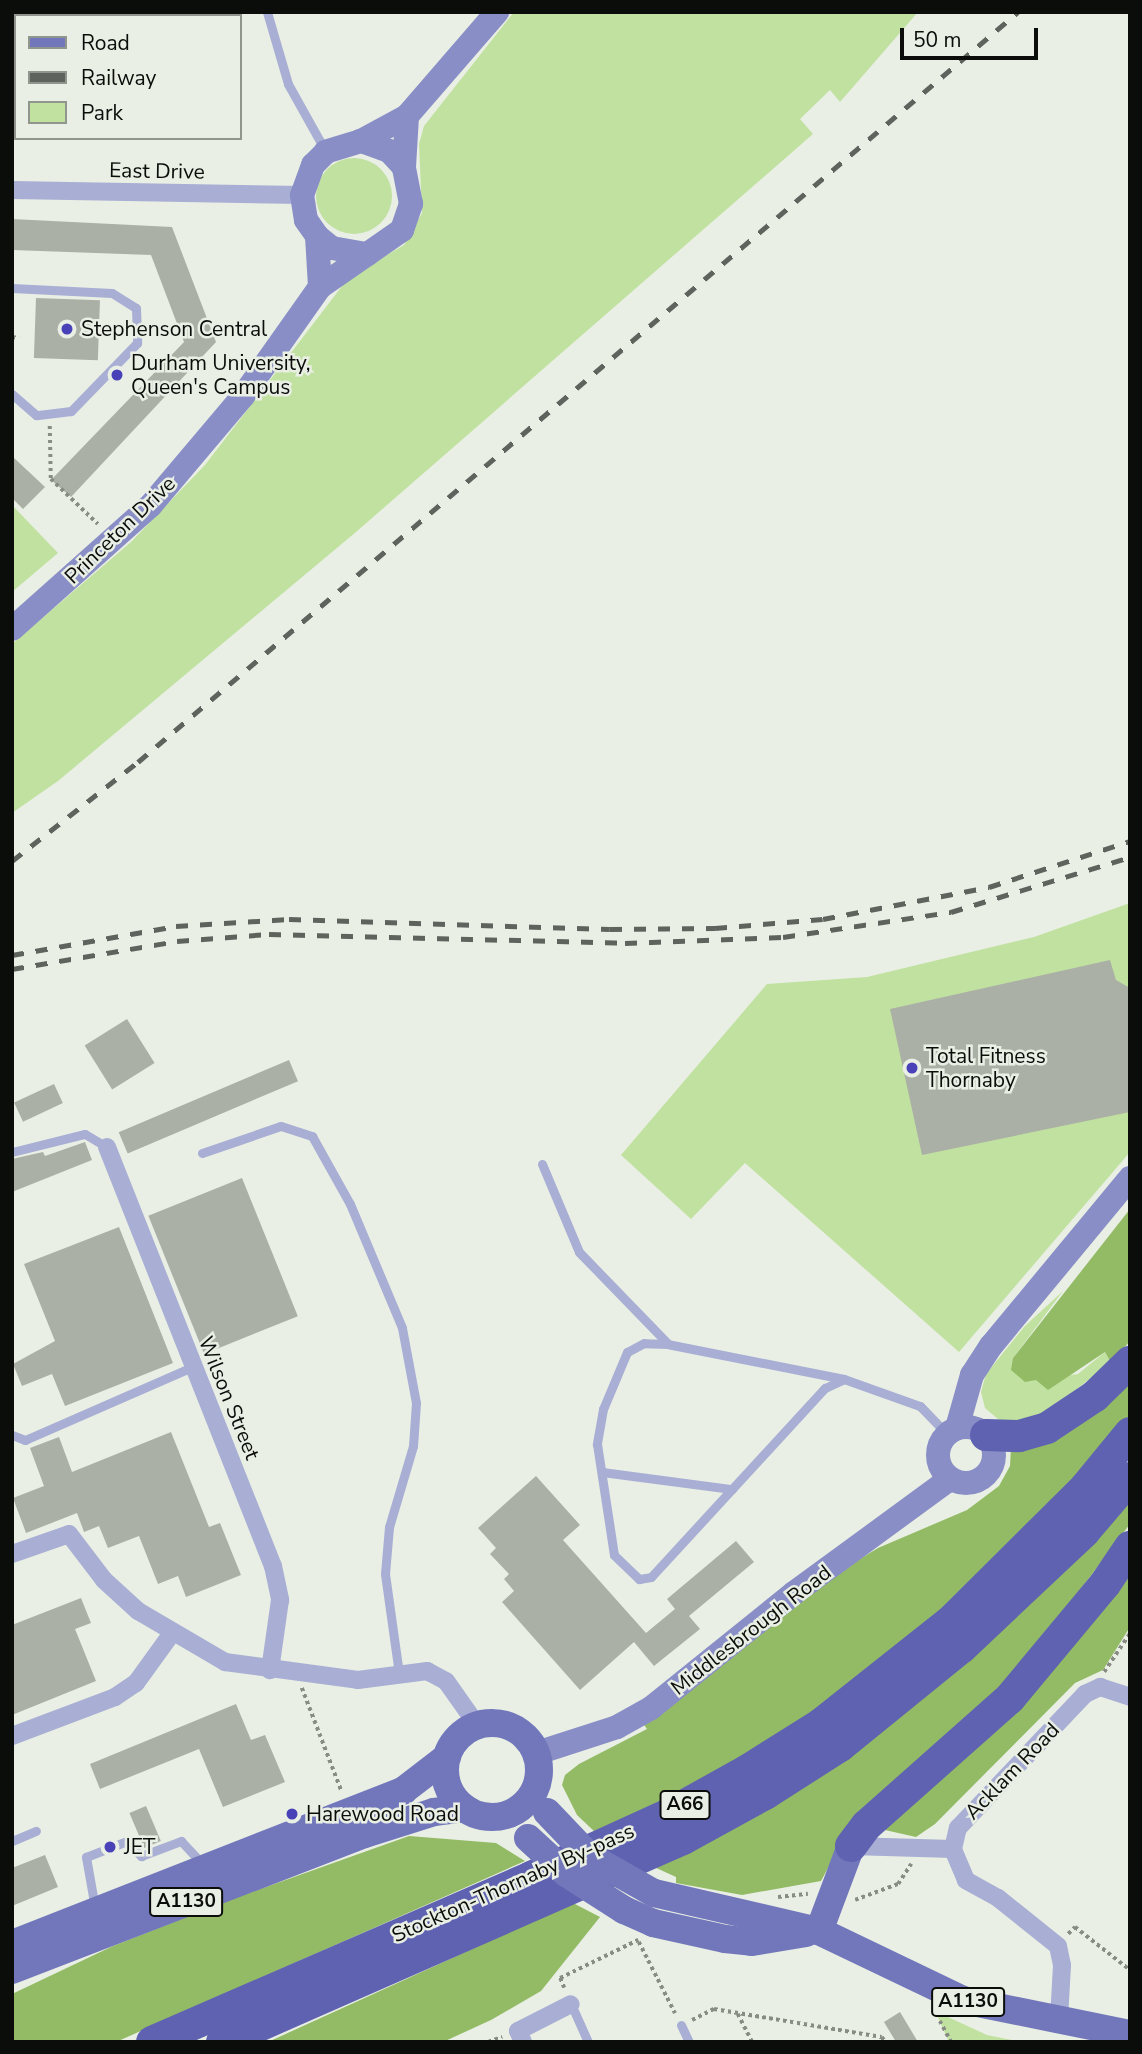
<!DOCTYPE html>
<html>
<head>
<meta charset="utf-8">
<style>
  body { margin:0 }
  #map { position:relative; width:1142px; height:2054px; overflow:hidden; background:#e9efe4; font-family:"Nunito Sans",sans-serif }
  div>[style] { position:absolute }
  .green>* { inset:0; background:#c1e1a0 }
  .round { border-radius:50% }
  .forest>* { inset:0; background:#93bb66 }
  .building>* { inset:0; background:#abb0a6; transform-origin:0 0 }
  .path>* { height:3.5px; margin-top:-1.75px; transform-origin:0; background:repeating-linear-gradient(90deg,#888c85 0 3.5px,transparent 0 7px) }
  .lane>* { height:9px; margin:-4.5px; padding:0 4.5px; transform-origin:4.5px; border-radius:4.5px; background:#a9aed4 }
  .street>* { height:18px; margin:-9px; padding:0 9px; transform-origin:9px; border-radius:9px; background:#a9aed4 }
  .secondary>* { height:24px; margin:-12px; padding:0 12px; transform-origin:12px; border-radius:12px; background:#898ec6 }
  .secondary>.ring { margin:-12px; padding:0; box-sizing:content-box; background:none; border:24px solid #898ec6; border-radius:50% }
  .primary>* { height:28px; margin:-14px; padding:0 14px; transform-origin:14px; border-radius:14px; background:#7277bb }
  .primary>.ring { margin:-14px; padding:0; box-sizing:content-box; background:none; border:28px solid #7277bb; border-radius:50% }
  .highway>* { height:32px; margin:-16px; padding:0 16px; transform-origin:16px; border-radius:16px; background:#5f62b1 }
  .rail>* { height:5px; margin-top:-2.5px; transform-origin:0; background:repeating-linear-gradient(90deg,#5f635d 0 12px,transparent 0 24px) }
  .primary-bridge>* { height:28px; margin:-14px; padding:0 14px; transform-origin:14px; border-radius:14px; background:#7277bb }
  .dots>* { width:19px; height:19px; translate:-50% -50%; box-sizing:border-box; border:4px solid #e9efe4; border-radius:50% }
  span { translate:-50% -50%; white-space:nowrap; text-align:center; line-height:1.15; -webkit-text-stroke:5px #e9efe4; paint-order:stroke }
  .shield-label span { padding:2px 5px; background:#e9efe4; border:2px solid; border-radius:5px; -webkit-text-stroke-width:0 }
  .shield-label { font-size:19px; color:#0b0d0a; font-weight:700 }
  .street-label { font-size:21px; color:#0b0d0a }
  .poi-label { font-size:21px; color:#0b0d0a }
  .left { translate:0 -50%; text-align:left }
  .frame { position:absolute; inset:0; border:14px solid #0b0d0a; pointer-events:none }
  .legend { position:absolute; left:14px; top:14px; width:228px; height:126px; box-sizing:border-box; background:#e9efe4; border:2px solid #90958d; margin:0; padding:9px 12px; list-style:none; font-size:21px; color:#0b0d0a }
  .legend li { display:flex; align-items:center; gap:14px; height:35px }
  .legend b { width:35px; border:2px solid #90958d }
  .scale { position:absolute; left:900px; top:28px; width:138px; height:32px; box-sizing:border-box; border:4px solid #0b0d0a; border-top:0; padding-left:9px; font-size:21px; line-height:24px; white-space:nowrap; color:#0b0d0a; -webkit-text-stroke:5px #e9efe4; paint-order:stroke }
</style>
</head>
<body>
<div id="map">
  <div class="green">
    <i style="clip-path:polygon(514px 12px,918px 12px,840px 102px,830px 90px,800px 119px,813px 134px,356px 532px,58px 781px,12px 813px,12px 644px,131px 542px,205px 465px,349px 277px,404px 245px,422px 213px,419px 144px,424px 126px)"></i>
    <i class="round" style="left:316px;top:158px;width:76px;height:76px"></i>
    <i style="clip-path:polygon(12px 505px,58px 553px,12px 592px)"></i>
    <i style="clip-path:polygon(1130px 903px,1130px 1152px,959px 1352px,745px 1163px,691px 1219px,621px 1155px,767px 984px,867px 977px,1034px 937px)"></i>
    <i style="clip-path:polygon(1063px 1291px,1013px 1358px,1036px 1380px,1078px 1374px,1105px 1352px,1111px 1363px,1038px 1418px,1028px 1423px,999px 1420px,985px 1408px,981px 1392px,986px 1374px,1025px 1326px)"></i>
    <i style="clip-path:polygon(935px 2011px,987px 2035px,1022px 2042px,949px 2042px)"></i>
  </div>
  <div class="forest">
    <i style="clip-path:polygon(1130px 1209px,1130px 1341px,1111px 1363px,1105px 1352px,1048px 1390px,1036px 1380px,1025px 1382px,1011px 1370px,1013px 1358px)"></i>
    <i style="clip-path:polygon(1130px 1371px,1130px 1416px,1079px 1478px,986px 1575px,822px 1709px,709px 1777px,596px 1833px,577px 1815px,562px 1785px,565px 1775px,579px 1764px,647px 1729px,642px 1722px,835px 1574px,878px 1548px,967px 1510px,999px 1486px,1010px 1466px,1011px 1447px)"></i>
    <i style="clip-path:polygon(1130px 1495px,1130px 1524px,1024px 1664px,844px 1838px,821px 1881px,742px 1895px,676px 1883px,676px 1877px,654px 1867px)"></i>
    <i style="clip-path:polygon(1130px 1559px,1130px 1627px,1103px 1670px,1075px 1683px,935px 1824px,916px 1837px,876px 1828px)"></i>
    <i style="clip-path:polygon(409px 1836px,496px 1843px,525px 1861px,116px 2042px,12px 2042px,12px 1994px,113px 1946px,232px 1899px)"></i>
    <i style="clip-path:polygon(573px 1903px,600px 1917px,541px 1991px,491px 2020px,443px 2042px,268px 2042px)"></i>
  </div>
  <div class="building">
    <i style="clip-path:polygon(12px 219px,172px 227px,216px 342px,71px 497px,51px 480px,184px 342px,151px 255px,12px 250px)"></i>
    <i style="left:36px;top:298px;width:64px;height:60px;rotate:2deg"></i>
    <i style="clip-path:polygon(12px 456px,45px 487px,23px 509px,12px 498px)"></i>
    <i style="clip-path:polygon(1110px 960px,1116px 980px,1130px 988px,1130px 1112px,922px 1155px,890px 1009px)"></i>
    <i style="left:127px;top:1019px;width:52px;height:50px;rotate:58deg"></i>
    <i style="left:289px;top:1060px;width:23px;height:185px;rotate:67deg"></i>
    <i style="left:54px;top:1084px;width:21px;height:44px;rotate:65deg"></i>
    <i style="clip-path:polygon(85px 1142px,92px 1160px,12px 1192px,12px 1159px,43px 1152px,45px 1156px)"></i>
    <i style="left:242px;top:1178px;width:149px;height:101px;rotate:68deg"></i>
    <i style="clip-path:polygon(119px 1227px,173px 1363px,65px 1406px,52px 1374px,22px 1386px,13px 1364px,55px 1341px,24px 1264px)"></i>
    <i style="clip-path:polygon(171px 1432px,209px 1527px,220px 1523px,241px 1575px,186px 1597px,178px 1576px,158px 1584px,139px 1536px,108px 1548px,99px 1526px,84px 1532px,77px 1513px,26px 1533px,13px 1498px,44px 1486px,30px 1448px,59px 1437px,72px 1472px)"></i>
    <i style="clip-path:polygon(536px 1476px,580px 1525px,563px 1540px,646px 1633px,675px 1609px,667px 1599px,736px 1541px,754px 1562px,689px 1616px,700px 1629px,654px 1666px,634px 1642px,580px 1690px,502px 1602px,514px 1591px,504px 1579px,509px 1574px,490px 1554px,496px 1548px,478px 1528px)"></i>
    <i style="clip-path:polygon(81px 1598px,91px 1623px,75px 1629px,96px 1681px,12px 1715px,12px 1625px)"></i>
    <i style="clip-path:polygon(236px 1704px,251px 1740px,265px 1735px,285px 1782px,223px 1807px,199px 1749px,100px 1789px,90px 1764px)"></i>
    <i style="left:146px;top:1806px;width:38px;height:18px;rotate:67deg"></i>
    <i style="clip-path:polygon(45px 1855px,58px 1887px,12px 1906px,12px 1868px)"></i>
    <i style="clip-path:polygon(900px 2012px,918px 2042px,896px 2042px,884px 2022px)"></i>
  </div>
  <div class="path">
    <i style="left:12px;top:337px;width:7px;rotate:8deg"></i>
    <i style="left:50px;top:426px;width:53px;rotate:88.9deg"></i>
    <i style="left:51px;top:479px;width:65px;rotate:43.8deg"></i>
    <i style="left:1104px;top:1672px;width:47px;rotate:-56.3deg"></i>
    <i style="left:302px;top:1688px;width:111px;rotate:69deg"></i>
    <i style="left:778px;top:1897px;width:30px;rotate:-6deg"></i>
    <i style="left:855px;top:1900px;width:46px;rotate:-20.4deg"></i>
    <i style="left:898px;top:1884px;width:24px;rotate:-57deg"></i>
    <i style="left:1068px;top:1934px;width:10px;rotate:-45deg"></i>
    <i style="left:1075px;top:1927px;width:70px;rotate:38deg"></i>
    <i style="left:639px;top:1942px;width:80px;rotate:63.1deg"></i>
    <i style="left:564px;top:1988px;width:11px;rotate:-112deg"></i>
    <i style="left:560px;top:1978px;width:87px;rotate:-26deg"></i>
    <i style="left:738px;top:2014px;width:31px;rotate:63deg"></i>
    <i style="left:692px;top:2020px;width:25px;rotate:-27deg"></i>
    <i style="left:714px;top:2009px;width:170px;rotate:9.5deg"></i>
    <i style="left:882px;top:2037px;width:6px;rotate:59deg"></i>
    <i style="left:940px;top:2021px;width:24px;rotate:62deg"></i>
    <i style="left:488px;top:2042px;width:15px;rotate:-20deg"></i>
  </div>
  <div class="lane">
    <i style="left:267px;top:12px;width:75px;rotate:73.7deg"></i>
    <i style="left:288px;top:84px;width:78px;rotate:60.8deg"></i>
    <i style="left:12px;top:288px;width:100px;rotate:2.9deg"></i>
    <i style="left:112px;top:293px;width:28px;rotate:32deg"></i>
    <i style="left:136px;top:308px;width:35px;rotate:88deg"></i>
    <i style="left:137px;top:343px;width:95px;rotate:134.1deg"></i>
    <i style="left:71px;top:411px;width:35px;rotate:173deg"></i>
    <i style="left:36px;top:415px;width:32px;rotate:-139deg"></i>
    <i style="left:12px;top:1152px;width:75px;rotate:-13.9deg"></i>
    <i style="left:85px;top:1134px;width:26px;rotate:31deg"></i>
    <i style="left:202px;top:1153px;width:83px;rotate:-18.9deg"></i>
    <i style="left:281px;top:1126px;width:33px;rotate:18deg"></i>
    <i style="left:312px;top:1136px;width:78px;rotate:60.8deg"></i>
    <i style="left:350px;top:1204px;width:134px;rotate:67.2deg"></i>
    <i style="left:402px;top:1328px;width:76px;rotate:79.4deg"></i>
    <i style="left:416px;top:1403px;width:43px;rotate:94deg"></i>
    <i style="left:413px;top:1446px;width:84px;rotate:106.5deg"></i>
    <i style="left:389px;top:1527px;width:47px;rotate:94.9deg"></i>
    <i style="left:385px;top:1574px;width:101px;rotate:82deg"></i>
    <i style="left:542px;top:1164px;width:95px;rotate:67.2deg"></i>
    <i style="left:579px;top:1252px;width:128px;rotate:45.9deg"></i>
    <i style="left:844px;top:1379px;width:179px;rotate:-168.8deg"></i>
    <i style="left:668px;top:1344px;width:24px;rotate:-178deg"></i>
    <i style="left:644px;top:1343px;width:19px;rotate:152deg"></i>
    <i style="left:627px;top:1352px;width:62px;rotate:112.8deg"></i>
    <i style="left:603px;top:1409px;width:36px;rotate:100deg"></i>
    <i style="left:597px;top:1444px;width:112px;rotate:81.3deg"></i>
    <i style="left:614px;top:1555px;width:35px;rotate:44deg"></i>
    <i style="left:639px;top:1579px;width:12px;rotate:-9deg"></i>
    <i style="left:651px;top:1577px;width:257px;rotate:-47.4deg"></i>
    <i style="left:825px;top:1388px;width:21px;rotate:-25deg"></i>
    <i style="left:844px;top:1379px;width:81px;rotate:19.6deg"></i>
    <i style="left:920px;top:1406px;width:39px;rotate:46deg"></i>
    <i style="left:12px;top:1435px;width:14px;rotate:21deg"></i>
    <i style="left:25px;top:1440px;width:182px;rotate:-23.6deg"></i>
    <i style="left:602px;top:1472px;width:131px;rotate:7.5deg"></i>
    <i style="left:12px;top:1841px;width:26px;rotate:-23deg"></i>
    <i style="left:95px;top:1908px;width:52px;rotate:-100deg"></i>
    <i style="left:86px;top:1857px;width:44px;rotate:-21.3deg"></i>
    <i style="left:127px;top:1841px;width:21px;rotate:47deg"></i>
    <i style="left:141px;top:1856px;width:43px;rotate:-20.6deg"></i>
    <i style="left:181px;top:1841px;width:33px;rotate:47deg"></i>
    <i style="left:571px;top:2004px;width:42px;rotate:65.9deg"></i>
    <i style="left:681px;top:2025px;width:19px;rotate:65deg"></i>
  </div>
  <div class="street">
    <i style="left:12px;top:190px;width:290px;rotate:1deg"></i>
    <i style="left:107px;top:1147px;width:451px;rotate:68.4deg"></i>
    <i style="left:273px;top:1566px;width:35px;rotate:78deg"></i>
    <i style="left:280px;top:1600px;width:71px;rotate:98.1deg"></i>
    <i style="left:12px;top:1554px;width:60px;rotate:-19.3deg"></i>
    <i style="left:69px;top:1534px;width:58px;rotate:52.7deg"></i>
    <i style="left:104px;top:1580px;width:46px;rotate:42.4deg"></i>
    <i style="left:138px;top:1611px;width:101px;rotate:30.4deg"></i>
    <i style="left:225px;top:1662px;width:134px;rotate:7.7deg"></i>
    <i style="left:358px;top:1680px;width:70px;rotate:-7.4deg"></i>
    <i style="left:427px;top:1671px;width:21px;rotate:28deg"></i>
    <i style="left:446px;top:1681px;width:54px;rotate:54.8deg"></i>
    <i style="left:12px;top:1736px;width:110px;rotate:-20.7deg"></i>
    <i style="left:115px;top:1697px;width:25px;rotate:-34deg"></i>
    <i style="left:136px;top:1683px;width:62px;rotate:-54.2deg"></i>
    <i style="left:851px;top:1846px;width:102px;rotate:1.7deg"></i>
    <i style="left:1059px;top:2019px;width:54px;rotate:-86.8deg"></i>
    <i style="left:1062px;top:1965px;width:19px;rotate:-102deg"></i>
    <i style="left:1058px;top:1946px;width:77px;rotate:-141.3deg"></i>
    <i style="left:998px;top:1898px;width:37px;rotate:-151deg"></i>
    <i style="left:966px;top:1880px;width:34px;rotate:-113deg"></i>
    <i style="left:953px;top:1849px;width:22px;rotate:-77deg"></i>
    <i style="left:958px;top:1828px;width:185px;rotate:-46.5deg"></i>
    <i style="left:1085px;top:1694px;width:17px;rotate:-25deg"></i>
    <i style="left:1100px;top:1687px;width:32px;rotate:18deg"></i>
    <i style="left:523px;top:2042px;width:12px;rotate:-114deg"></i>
    <i style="left:518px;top:2031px;width:59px;rotate:-27deg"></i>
  </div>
  <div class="secondary">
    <i style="left:361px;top:141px;width:52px;rotate:-28.5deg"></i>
    <i style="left:407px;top:116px;width:138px;rotate:-49.1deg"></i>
    <i style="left:404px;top:167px;width:51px;rotate:-86.6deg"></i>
    <i style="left:317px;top:236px;width:51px;rotate:86.6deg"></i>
    <i style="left:12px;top:629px;width:186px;rotate:-41.7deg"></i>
    <i style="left:151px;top:505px;width:143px;rotate:-49.8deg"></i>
    <i style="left:243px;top:396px;width:133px;rotate:-54.8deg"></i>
    <i style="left:320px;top:287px;width:100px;rotate:-34.8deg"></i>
    <i style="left:402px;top:230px;width:28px;rotate:-71deg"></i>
    <i style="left:411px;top:204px;width:38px;rotate:-101deg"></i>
    <i style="left:404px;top:167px;width:22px;rotate:-133deg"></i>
    <i style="left:389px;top:151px;width:30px;rotate:-160deg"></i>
    <i style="left:361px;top:141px;width:37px;rotate:163deg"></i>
    <i style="left:326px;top:152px;width:18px;rotate:135deg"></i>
    <i style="left:313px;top:165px;width:32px;rotate:110deg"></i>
    <i style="left:302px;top:195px;width:25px;rotate:81deg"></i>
    <i style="left:306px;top:220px;width:19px;rotate:55deg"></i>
    <i style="left:317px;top:236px;width:19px;rotate:39deg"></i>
    <i style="left:332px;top:248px;width:36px;rotate:10deg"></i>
    <i class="ring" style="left:938px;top:1427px;width:32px;height:32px"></i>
    <i style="left:957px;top:1428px;width:55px;rotate:-74.2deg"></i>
    <i style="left:972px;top:1375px;width:35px;rotate:-57deg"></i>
    <i style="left:991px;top:1346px;width:218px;rotate:-50.4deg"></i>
    <i style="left:537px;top:1753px;width:84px;rotate:-18deg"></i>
    <i style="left:617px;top:1727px;width:39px;rotate:-29deg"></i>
    <i style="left:651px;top:1708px;width:184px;rotate:-38.8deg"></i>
    <i style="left:794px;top:1593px;width:193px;rotate:-36.2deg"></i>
  </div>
  <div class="primary">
    <i class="ring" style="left:445px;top:1723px;width:66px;height:66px"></i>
    <i style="left:654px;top:1893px;width:169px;rotate:13deg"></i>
    <i style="left:819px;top:1931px;width:160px;rotate:25.6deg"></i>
    <i style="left:963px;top:2000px;width:170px;rotate:11.5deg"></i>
    <i style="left:624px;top:1910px;width:32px;rotate:24deg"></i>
    <i style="left:653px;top:1923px;width:74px;rotate:12.5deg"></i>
    <i style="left:725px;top:1939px;width:27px;rotate:6deg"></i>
    <i style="left:752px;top:1942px;width:55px;rotate:-9.5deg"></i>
    <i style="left:819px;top:1931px;width:91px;rotate:-69.4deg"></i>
    <i style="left:12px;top:1944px;width:421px;rotate:-21.4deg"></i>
    <i style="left:404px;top:1790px;width:54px;rotate:-37.5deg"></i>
    <i style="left:12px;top:1970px;width:378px;rotate:-21.1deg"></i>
    <i style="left:365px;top:1834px;width:72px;rotate:-17.7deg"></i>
    <i style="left:434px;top:1812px;width:31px;rotate:-7deg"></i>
  </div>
  <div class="highway">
    <i style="left:986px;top:1435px;width:33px;rotate:2deg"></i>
    <i style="left:1019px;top:1436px;width:29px;rotate:-16deg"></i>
    <i style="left:1047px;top:1428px;width:58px;rotate:-33.7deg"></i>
    <i style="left:1095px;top:1396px;width:49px;rotate:-44.2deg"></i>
    <i style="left:851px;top:1846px;width:26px;rotate:-53deg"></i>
    <i style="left:867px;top:1825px;width:191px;rotate:-41.6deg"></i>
    <i style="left:1010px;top:1698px;width:148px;rotate:-50.2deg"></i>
    <i style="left:1105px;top:1584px;width:45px;rotate:-56deg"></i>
    <i style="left:152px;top:2042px;width:413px;rotate:-23.5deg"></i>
    <i style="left:531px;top:1877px;width:152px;rotate:-24.5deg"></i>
    <i style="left:669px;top:1814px;width:90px;rotate:-29.1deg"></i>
    <i style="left:748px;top:1770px;width:86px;rotate:-32.2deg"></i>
    <i style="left:821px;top:1724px;width:167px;rotate:-38.4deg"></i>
    <i style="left:952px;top:1620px;width:187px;rotate:-44.8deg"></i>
    <i style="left:1085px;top:1488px;width:71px;rotate:-50.7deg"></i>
    <i style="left:222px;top:2042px;width:504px;rotate:-23.77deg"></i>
    <i style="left:683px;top:1839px;width:94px;rotate:-28.8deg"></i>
    <i style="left:765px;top:1794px;width:89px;rotate:-32.6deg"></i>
    <i style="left:840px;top:1746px;width:157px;rotate:-39.1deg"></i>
    <i style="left:962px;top:1647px;width:168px;rotate:-43.3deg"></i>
    <i style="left:1084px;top:1532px;width:71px;rotate:-49.6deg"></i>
  </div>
  <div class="rail">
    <i style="left:12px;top:861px;width:160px;rotate:-38.2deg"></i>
    <i style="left:138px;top:762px;width:1156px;rotate:-40.44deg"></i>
    <i style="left:12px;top:955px;width:167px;rotate:-10deg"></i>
    <i style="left:176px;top:926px;width:113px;rotate:-3.5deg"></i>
    <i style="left:289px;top:919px;width:321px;rotate:1.8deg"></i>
    <i style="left:610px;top:929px;width:105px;rotate:-0.5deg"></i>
    <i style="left:715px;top:928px;width:108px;rotate:-4.8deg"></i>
    <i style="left:823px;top:919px;width:169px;rotate:-10.9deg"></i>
    <i style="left:989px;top:887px;width:148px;rotate:-18.1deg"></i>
    <i style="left:12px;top:969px;width:167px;rotate:-9.6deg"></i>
    <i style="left:177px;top:941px;width:92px;rotate:-4.4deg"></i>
    <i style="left:269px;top:934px;width:356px;rotate:1.4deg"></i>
    <i style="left:625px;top:943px;width:158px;rotate:-2.2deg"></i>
    <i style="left:783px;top:937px;width:170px;rotate:-8.5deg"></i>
    <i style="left:951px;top:912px;width:187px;rotate:-17.1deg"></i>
  </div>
  <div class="primary-bridge">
    <i style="left:547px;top:1812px;width:62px;rotate:46.3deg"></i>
    <i style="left:590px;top:1857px;width:73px;rotate:29.4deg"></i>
    <i style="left:528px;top:1838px;width:52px;rotate:42.6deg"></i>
    <i style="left:566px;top:1873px;width:69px;rotate:32.5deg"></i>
  </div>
  <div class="dots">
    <i style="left:67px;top:329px;background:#4941b7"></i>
    <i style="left:117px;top:375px;background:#4941b7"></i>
    <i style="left:912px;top:1068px;background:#4941b7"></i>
    <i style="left:292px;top:1814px;background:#4941b7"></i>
    <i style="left:110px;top:1847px;background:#4941b7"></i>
  </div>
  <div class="shield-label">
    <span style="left:685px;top:1805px">A66</span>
    <span style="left:186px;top:1902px">A1130</span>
    <span style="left:968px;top:2002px">A1130</span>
  </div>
  <div class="street-label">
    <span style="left:157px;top:171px;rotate:1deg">East Drive</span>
    <span style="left:120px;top:530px;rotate:-44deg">Princeton Drive</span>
    <span style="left:229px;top:1398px;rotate:68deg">Wilson Street</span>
    <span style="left:751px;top:1630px;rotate:-38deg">Middlesbrough Road</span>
    <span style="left:1012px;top:1771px;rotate:-46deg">Acklam Road</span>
    <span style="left:513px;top:1883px;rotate:-24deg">Stockton-Thornaby By-pass</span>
  </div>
  <div class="poi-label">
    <span class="left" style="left:81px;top:329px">Stephenson Central</span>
    <span class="left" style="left:131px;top:375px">Durham University,<br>Queen's Campus</span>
    <span class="left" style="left:926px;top:1068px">Total Fitness<br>Thornaby</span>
    <span class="left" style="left:306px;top:1814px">Harewood Road</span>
    <span class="left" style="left:124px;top:1847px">JET</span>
  </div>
  <div class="frame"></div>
  <ul class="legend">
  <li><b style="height:9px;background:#7277bb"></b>Road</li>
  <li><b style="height:9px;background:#5f635d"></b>Railway</li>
  <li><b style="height:19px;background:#c1e1a0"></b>Park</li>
  </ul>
  <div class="scale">50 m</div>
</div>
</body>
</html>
